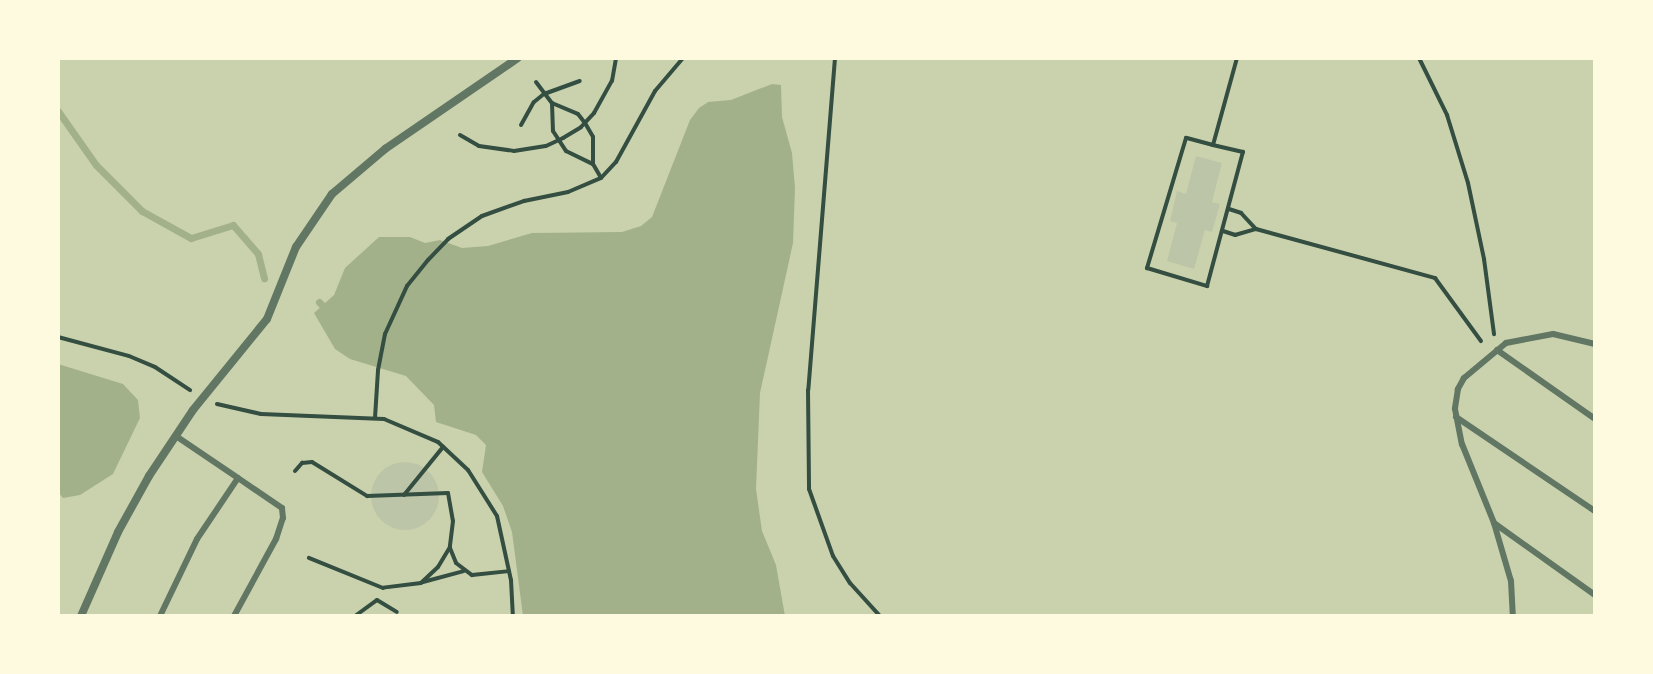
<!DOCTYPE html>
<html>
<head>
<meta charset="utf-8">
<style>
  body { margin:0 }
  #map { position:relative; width:1653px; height:674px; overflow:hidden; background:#e9edc9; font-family:"Golos Text",sans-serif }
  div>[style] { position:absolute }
  .green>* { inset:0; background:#cad2ad; transform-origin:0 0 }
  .water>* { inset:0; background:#a3b18a }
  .stream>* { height:7px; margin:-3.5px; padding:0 3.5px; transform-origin:3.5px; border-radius:3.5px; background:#a3b18a }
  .building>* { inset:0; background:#bcc5a7 }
  .round { border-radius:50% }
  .path>* { height:4px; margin:-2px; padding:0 2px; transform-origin:2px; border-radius:2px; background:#344e41 }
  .service>* { height:6px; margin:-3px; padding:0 3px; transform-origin:3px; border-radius:3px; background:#617663 }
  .minor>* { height:8px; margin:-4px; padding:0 4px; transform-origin:4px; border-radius:4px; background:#617663 }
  span { translate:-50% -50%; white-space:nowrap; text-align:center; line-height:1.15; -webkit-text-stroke:7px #fefae0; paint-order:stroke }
  .frame { position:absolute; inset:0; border:60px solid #fefae0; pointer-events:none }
</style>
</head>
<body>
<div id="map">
  <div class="green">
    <i style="left:58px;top:58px;width:1537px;height:558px"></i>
  </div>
  <div class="water">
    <i style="clip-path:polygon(772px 84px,781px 85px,782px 117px,792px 153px,795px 188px,793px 243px,760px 393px,756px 489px,762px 531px,776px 565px,785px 616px,523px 616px,512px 532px,503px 506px,482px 472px,486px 445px,476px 435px,436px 422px,434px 405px,406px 376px,350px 359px,335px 349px,314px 313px,334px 295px,345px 268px,379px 237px,410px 237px,425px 243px,440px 240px,462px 248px,488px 246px,532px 233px,622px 232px,641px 226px,652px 217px,690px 120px,699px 108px,708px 102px,731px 100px)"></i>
    <i style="clip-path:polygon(58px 364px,123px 384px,138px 400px,140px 418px,113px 474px,80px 495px,63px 498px,58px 492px)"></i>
  </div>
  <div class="stream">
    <i style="left:58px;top:111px;width:66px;rotate:54.9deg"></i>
    <i style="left:96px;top:165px;width:65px;rotate:45deg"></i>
    <i style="left:142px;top:211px;width:56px;rotate:28.9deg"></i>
    <i style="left:191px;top:238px;width:44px;rotate:-17.2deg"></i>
    <i style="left:233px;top:225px;width:38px;rotate:49deg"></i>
    <i style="left:258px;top:254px;width:25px;rotate:76deg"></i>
    <i style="left:319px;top:302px;width:6px;rotate:45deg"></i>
  </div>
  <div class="building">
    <i style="clip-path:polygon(1196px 156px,1222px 163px,1212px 202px,1220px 204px,1212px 232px,1205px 230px,1194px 269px,1167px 261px,1177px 223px,1170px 221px,1177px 191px,1186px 194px)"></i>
    <i class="round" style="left:371px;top:462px;width:68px;height:68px"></i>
  </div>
  <div class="path">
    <i style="left:835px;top:58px;width:333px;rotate:94.6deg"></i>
    <i style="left:808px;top:390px;width:99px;rotate:89.4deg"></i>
    <i style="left:809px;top:489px;width:71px;rotate:70.3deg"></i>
    <i style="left:833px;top:556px;width:32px;rotate:58deg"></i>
    <i style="left:850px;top:583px;width:45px;rotate:47.7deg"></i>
    <i style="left:1419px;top:58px;width:64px;rotate:63.8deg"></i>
    <i style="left:1447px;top:115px;width:71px;rotate:72.8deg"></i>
    <i style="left:1468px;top:183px;width:78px;rotate:78.1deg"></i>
    <i style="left:1484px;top:259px;width:76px;rotate:82.4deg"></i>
    <i style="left:536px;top:82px;width:26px;rotate:53deg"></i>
    <i style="left:552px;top:103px;width:28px;rotate:23deg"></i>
    <i style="left:578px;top:114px;width:11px;rotate:52deg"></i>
    <i style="left:585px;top:123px;width:16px;rotate:60deg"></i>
    <i style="left:593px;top:137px;width:27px;rotate:90deg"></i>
    <i style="left:552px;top:103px;width:28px;rotate:88deg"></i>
    <i style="left:553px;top:131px;width:24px;rotate:57deg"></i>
    <i style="left:566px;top:151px;width:30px;rotate:26deg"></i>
    <i style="left:593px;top:164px;width:16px;rotate:60deg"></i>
    <i style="left:521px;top:125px;width:26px;rotate:-61deg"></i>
    <i style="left:534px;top:102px;width:13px;rotate:-39deg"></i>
    <i style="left:544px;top:94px;width:38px;rotate:-20deg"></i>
    <i style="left:460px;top:135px;width:22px;rotate:30deg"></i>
    <i style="left:479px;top:146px;width:35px;rotate:8deg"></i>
    <i style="left:514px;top:151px;width:32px;rotate:-9deg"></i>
    <i style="left:546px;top:146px;width:19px;rotate:-25deg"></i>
    <i style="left:563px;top:138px;width:21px;rotate:-31deg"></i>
    <i style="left:581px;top:127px;width:19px;rotate:-47deg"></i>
    <i style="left:594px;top:113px;width:37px;rotate:-61deg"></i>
    <i style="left:612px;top:81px;width:23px;rotate:-80deg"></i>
    <i style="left:1213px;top:145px;width:28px;rotate:-165deg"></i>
    <i style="left:1186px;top:138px;width:136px;rotate:106.7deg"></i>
    <i style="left:1147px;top:268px;width:63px;rotate:16.7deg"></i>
    <i style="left:1207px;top:286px;width:139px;rotate:-75deg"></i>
    <i style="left:1243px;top:152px;width:31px;rotate:-167deg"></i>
    <i style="left:1213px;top:145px;width:90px;rotate:-74.6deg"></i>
    <i style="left:1229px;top:209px;width:13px;rotate:18deg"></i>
    <i style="left:1241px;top:213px;width:22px;rotate:47deg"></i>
    <i style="left:1223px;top:231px;width:13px;rotate:18deg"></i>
    <i style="left:1235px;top:235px;width:22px;rotate:-16deg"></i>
    <i style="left:1256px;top:229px;width:186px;rotate:15.3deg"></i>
    <i style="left:1435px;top:278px;width:78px;rotate:53.9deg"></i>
    <i style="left:58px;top:337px;width:73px;rotate:15deg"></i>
    <i style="left:129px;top:356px;width:28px;rotate:23deg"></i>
    <i style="left:155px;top:367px;width:42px;rotate:33.3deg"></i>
    <i style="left:217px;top:404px;width:45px;rotate:12.8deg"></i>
    <i style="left:261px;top:414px;width:123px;rotate:2.3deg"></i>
    <i style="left:384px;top:419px;width:59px;rotate:23.1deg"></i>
    <i style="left:438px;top:442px;width:41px;rotate:43deg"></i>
    <i style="left:468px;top:470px;width:54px;rotate:57.8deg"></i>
    <i style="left:497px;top:516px;width:66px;rotate:77.7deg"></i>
    <i style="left:511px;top:580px;width:36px;rotate:87deg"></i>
    <i style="left:375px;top:418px;width:48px;rotate:-86.4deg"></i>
    <i style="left:378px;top:370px;width:37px;rotate:-79deg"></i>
    <i style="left:385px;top:334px;width:53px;rotate:-65.4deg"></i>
    <i style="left:407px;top:286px;width:33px;rotate:-51deg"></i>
    <i style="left:428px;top:260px;width:29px;rotate:-46deg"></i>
    <i style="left:448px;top:239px;width:41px;rotate:-34.1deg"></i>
    <i style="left:482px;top:216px;width:45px;rotate:-19.7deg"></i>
    <i style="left:524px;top:201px;width:45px;rotate:-11.6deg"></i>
    <i style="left:568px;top:192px;width:36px;rotate:-23deg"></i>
    <i style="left:601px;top:178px;width:22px;rotate:-47deg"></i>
    <i style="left:616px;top:162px;width:81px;rotate:-61.2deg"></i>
    <i style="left:655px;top:91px;width:43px;rotate:-49.7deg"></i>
    <i style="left:295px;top:471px;width:11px;rotate:-49deg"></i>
    <i style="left:302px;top:463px;width:10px;rotate:-6deg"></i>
    <i style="left:312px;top:462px;width:65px;rotate:31.7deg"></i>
    <i style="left:367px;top:496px;width:81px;rotate:-2.1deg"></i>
    <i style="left:448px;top:493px;width:28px;rotate:80deg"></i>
    <i style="left:453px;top:521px;width:26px;rotate:97deg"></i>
    <i style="left:450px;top:547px;width:23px;rotate:121deg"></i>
    <i style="left:438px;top:567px;width:23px;rotate:137deg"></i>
    <i style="left:421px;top:583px;width:38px;rotate:173deg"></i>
    <i style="left:383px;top:588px;width:80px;rotate:-157.9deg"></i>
    <i style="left:404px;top:495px;width:62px;rotate:-50.9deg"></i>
    <i style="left:450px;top:548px;width:16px;rotate:68deg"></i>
    <i style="left:456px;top:563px;width:20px;rotate:37deg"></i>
    <i style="left:472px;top:575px;width:37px;rotate:-6deg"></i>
    <i style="left:423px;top:582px;width:42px;rotate:-15deg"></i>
    <i style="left:355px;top:616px;width:27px;rotate:-36deg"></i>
    <i style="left:377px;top:600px;width:23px;rotate:31deg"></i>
  </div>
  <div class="service">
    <i style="left:1595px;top:344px;width:43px;rotate:-166.6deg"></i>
    <i style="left:1553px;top:334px;width:48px;rotate:169.2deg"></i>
    <i style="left:1506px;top:343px;width:55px;rotate:140.2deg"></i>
    <i style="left:1464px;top:378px;width:13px;rotate:119deg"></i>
    <i style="left:1458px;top:389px;width:20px;rotate:99deg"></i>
    <i style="left:1455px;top:409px;width:36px;rotate:79deg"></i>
    <i style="left:1462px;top:444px;width:85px;rotate:67.9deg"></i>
    <i style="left:1494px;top:523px;width:124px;rotate:35.5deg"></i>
    <i style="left:1497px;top:350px;width:120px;rotate:35.1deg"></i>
    <i style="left:1456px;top:417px;width:168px;rotate:34.1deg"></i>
    <i style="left:1494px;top:523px;width:60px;rotate:73.7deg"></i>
    <i style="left:1511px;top:581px;width:35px;rotate:87deg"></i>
    <i style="left:160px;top:616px;width:85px;rotate:-64.3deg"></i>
    <i style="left:197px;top:539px;width:73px;rotate:-56.1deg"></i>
    <i style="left:238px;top:478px;width:75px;rotate:-145.9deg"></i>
    <i style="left:234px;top:616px;width:88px;rotate:-61.4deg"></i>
    <i style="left:276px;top:539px;width:22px;rotate:-72deg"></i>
    <i style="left:283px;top:518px;width:10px;rotate:-96deg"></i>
    <i style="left:282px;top:508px;width:53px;rotate:-145.7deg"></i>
  </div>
  <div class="minor">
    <i style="left:81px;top:616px;width:92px;rotate:-66.2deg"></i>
    <i style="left:118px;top:532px;width:64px;rotate:-61deg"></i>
    <i style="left:149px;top:476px;width:79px;rotate:-56.3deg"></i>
    <i style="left:193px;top:410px;width:117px;rotate:-50.9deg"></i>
    <i style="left:267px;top:319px;width:78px;rotate:-68.1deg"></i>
    <i style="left:296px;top:247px;width:64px;rotate:-55.8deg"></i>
    <i style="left:332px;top:194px;width:70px;rotate:-40.3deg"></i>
    <i style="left:385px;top:149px;width:161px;rotate:-34.4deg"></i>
  </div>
  <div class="frame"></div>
</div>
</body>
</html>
